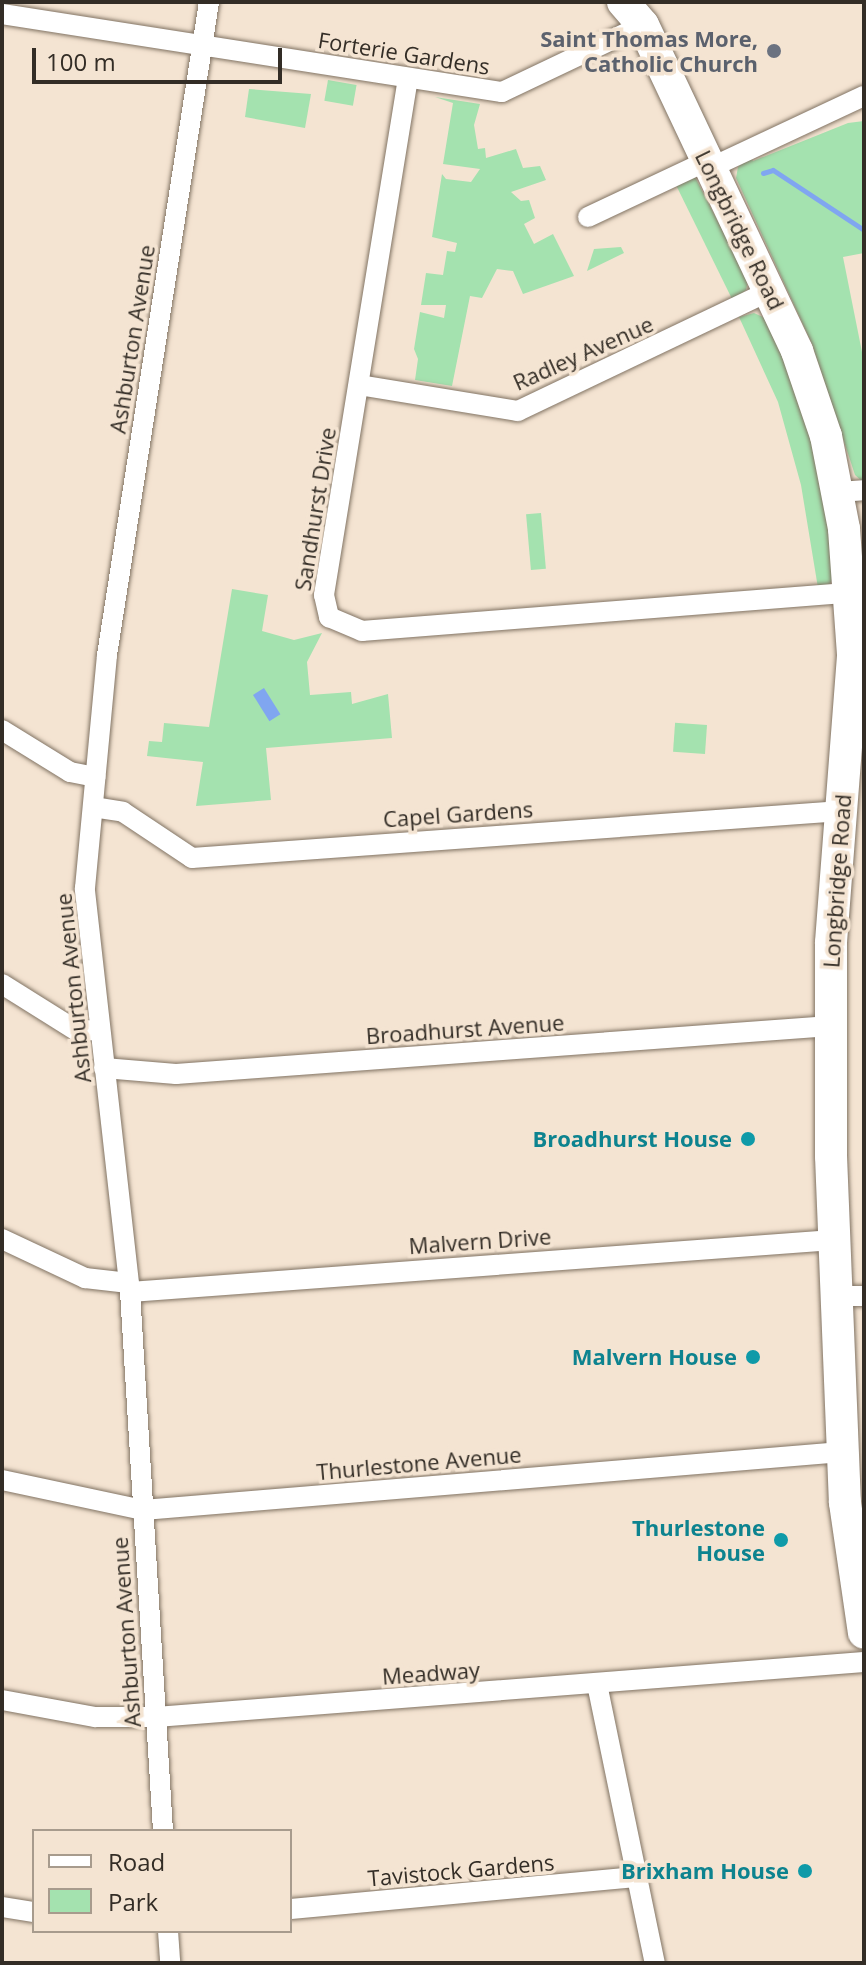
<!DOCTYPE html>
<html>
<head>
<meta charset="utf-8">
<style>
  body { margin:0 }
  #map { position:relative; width:866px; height:1965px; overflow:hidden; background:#f4e4d2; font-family:"Open Sans",sans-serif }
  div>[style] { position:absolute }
  .green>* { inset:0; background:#a4e2af; transform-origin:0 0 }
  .water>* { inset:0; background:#80a6f0; transform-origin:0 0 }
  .stream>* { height:5px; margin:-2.5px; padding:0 2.5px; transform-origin:2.5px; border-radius:2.5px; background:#80a6f0 }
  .roads { filter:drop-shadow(0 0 2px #817363) drop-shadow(0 0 2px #817363) }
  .minor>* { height:20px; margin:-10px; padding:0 10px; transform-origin:10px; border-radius:10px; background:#fff }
  .primary>* { height:32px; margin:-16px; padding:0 16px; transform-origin:16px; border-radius:16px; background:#fff }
  .dots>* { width:22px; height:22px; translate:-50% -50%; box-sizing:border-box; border:4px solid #f4e4d2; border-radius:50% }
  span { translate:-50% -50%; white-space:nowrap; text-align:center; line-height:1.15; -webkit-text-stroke:7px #f4e4d2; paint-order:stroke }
  .worship-label { font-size:22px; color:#5b616d; font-weight:700 }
  .right { translate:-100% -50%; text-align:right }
  .street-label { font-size:22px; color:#332d26 }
  .culture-label { font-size:22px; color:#0d838f; font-weight:700 }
  .frame { position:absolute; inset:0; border:4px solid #332d26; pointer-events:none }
  .legend { position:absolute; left:32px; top:1829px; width:260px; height:104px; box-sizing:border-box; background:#f4e4d2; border:2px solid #a79b8d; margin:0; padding:10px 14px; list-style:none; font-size:24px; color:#332d26 }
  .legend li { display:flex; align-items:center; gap:16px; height:40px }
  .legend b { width:40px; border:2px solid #a79b8d }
  .scale { position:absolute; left:32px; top:48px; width:250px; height:36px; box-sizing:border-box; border:4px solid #332d26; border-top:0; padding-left:10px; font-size:24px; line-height:28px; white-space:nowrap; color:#332d26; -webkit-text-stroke:6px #f4e4d2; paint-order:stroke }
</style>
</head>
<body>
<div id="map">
  <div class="green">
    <i style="left:328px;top:80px;width:29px;height:21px;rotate:10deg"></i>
    <i style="clip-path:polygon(249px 89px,311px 94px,305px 128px,245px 117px)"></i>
    <i style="clip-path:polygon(435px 97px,480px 104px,474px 125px,478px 149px,485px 148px,486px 158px,516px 149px,523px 168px,540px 166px,546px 180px,511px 192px,521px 201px,529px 200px,535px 218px,524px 224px,534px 244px,553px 234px,574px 276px,523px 294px,513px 271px,497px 269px,482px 298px,470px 296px,452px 386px,415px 380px,418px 359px,414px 349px,420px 312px,444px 318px,446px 305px,421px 305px,426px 273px,443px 275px,447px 251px,455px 252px,457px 243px,432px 237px,442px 174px,446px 179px,471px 182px,480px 169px,443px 164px,453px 103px)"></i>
    <i style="clip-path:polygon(864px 121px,864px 253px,843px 257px,864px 362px,864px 483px,855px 475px,812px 344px,736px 178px,738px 167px,750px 156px,753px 161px,848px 123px)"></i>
    <i style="clip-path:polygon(695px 177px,748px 280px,746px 290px,733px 301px,674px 181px)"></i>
    <i style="clip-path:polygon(621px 247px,624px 253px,587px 271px,594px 249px)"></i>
    <i style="clip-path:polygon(754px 313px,767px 319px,801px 398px,831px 519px,834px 578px,826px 588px,818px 588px,801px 485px,778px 402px,739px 317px)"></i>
    <i style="left:541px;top:513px;width:56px;height:15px;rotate:85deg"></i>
    <i style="clip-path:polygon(232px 589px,268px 595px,262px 631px,294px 640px,322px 633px,307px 662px,310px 695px,351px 692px,352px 704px,388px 694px,392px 738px,266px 748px,271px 800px,196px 806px,203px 762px,147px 756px,149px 741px,162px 742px,164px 723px,209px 727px)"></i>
    <i style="left:707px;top:725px;width:29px;height:32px;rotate:94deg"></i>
  </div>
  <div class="water">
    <i style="left:264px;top:688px;width:31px;height:13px;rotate:58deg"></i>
  </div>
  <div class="stream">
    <i style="left:763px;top:173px;width:10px;rotate:-17deg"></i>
    <i style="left:773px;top:170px;width:109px;rotate:33.4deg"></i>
  </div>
  <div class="roads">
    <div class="minor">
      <i style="left:2px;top:14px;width:506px;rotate:8.87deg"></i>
      <i style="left:502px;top:92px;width:156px;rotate:-25.4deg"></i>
      <i style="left:408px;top:78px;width:524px;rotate:99.23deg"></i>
      <i style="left:324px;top:595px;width:23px;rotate:77deg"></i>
      <i style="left:329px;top:617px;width:36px;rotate:23deg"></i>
      <i style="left:362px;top:631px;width:489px;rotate:-4.5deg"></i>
      <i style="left:710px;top:168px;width:170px;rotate:-25.1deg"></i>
      <i style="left:588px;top:217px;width:132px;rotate:-25.2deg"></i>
      <i style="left:359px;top:385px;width:161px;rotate:9.3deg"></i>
      <i style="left:518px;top:411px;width:279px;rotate:-25.5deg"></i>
      <i style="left:838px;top:492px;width:26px;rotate:-4deg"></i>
      <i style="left:2px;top:730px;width:80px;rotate:31.7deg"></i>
      <i style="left:70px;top:772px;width:26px;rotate:11deg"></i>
      <i style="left:93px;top:807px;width:30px;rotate:9deg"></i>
      <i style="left:123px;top:812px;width:83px;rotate:33.7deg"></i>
      <i style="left:192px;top:858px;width:651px;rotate:-4.14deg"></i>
      <i style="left:2px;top:984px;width:89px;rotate:32.1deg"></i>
      <i style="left:77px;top:1031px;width:22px;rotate:-3deg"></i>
      <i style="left:104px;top:1068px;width:72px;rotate:4.8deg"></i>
      <i style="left:176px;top:1074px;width:656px;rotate:-4.2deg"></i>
      <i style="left:2px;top:1239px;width:92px;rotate:25.2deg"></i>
      <i style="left:85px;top:1278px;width:44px;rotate:6.5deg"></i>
      <i style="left:130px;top:1292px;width:705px;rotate:-4.23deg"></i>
      <i style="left:836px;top:1296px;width:28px"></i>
      <i style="left:2px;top:1480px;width:144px;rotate:12deg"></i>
      <i style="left:143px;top:1510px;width:701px;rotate:-4.74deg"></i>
      <i style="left:597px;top:1684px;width:285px;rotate:78.3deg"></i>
      <i style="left:2px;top:1700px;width:95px;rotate:10.4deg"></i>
      <i style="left:95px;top:1717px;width:61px"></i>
      <i style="left:156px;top:1717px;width:710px;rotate:-4.44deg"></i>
      <i style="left:163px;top:1831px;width:540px;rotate:-93.5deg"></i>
      <i style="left:130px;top:1292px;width:406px;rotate:-96.4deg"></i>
      <i style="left:85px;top:888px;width:234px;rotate:-84.6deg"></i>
      <i style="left:107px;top:655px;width:661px;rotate:-81.12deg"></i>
      <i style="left:2px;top:1907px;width:32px;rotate:9deg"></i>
      <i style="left:290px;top:1909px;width:348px;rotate:-5.3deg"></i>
      <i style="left:168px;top:1931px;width:32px;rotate:86deg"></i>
    </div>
    <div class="primary">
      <i style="left:623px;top:2px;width:30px;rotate:49deg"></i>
      <i style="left:643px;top:25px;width:361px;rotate:64.7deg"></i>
      <i style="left:797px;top:351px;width:90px;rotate:71.2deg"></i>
      <i style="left:826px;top:436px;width:95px;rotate:79deg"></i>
      <i style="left:844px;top:529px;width:127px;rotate:85.9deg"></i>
      <i style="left:853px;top:656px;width:288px;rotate:94.4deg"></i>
      <i style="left:831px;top:943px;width:213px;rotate:90deg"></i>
      <i style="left:831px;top:1156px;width:347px;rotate:87.7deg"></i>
      <i style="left:845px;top:1503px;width:131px;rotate:81.7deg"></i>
    </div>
  </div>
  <div class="dots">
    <i style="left:774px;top:51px;background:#6b7280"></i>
    <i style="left:748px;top:1139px;background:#0f9aa8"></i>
    <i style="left:753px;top:1357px;background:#0f9aa8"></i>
    <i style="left:781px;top:1540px;background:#0f9aa8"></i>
    <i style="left:805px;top:1871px;background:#0f9aa8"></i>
  </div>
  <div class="worship-label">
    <span class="right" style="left:758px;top:51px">Saint Thomas More,<br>Catholic Church</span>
  </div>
  <div class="street-label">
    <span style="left:404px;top:53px;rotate:9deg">Forterie Gardens</span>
    <span style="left:740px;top:230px;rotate:64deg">Longbridge Road</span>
    <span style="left:132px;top:339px;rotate:-81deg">Ashburton Avenue</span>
    <span style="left:583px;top:353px;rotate:-24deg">Radley Avenue</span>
    <span style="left:315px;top:509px;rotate:-81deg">Sandhurst Drive</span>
    <span style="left:458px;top:814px;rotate:-4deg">Capel Gardens</span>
    <span style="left:837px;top:881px;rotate:-86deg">Longbridge Road</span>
    <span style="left:73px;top:988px;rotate:-96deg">Ashburton Avenue</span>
    <span style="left:465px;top:1029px;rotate:-4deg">Broadhurst Avenue</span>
    <span style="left:480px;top:1241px;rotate:-4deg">Malvern Drive</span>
    <span style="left:419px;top:1463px;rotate:-5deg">Thurlestone Avenue</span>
    <span style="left:126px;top:1632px;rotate:-94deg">Ashburton Avenue</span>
    <span style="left:431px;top:1673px;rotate:-4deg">Meadway</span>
    <span style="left:461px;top:1870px;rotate:-5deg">Tavistock Gardens</span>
  </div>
  <div class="culture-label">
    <span class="right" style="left:732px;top:1139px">Broadhurst House</span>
    <span class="right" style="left:737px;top:1357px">Malvern House</span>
    <span class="right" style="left:765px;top:1540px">Thurlestone<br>House</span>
    <span class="right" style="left:789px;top:1871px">Brixham House</span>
  </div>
  <div class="frame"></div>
  <ul class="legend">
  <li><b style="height:10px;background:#fff"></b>Road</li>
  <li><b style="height:22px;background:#a4e2af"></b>Park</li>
  </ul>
  <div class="scale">100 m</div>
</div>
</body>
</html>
